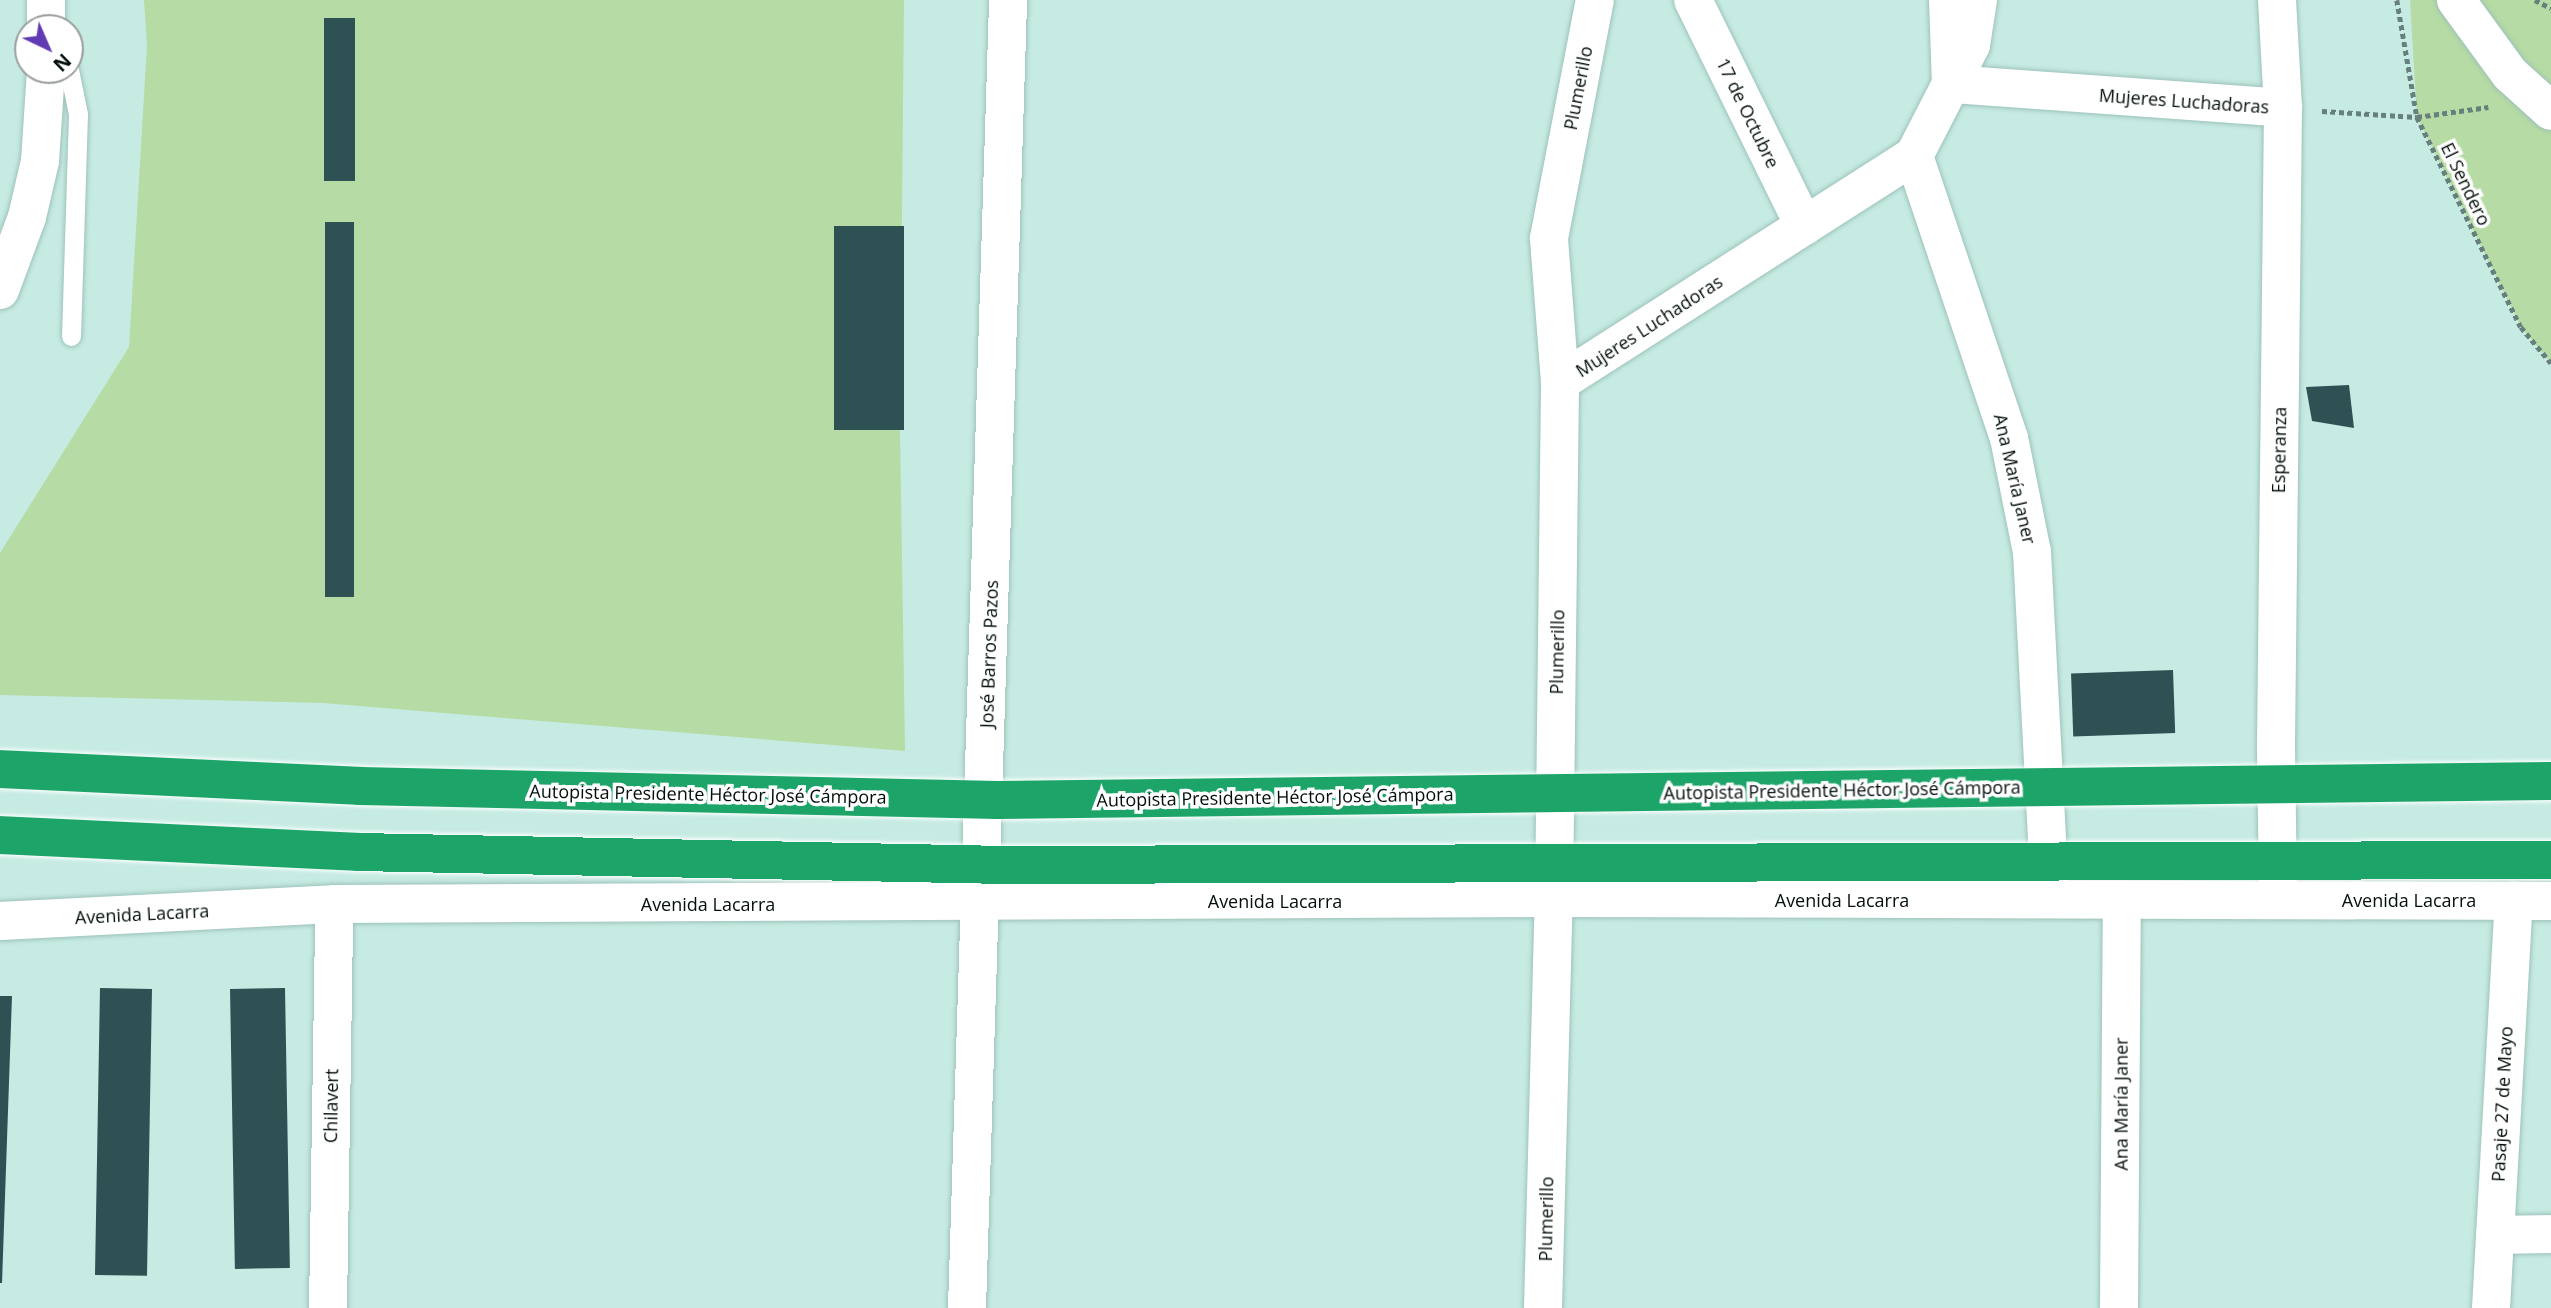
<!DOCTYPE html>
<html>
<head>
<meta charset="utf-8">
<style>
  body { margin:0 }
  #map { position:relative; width:2551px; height:1308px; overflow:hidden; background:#c6ebe3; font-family:"Open Sans",sans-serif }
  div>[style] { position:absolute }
  .green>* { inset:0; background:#b6dba4 }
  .building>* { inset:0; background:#2e5154; transform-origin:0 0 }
  .path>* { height:4.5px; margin-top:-2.25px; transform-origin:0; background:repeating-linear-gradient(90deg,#67807b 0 5px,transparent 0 8.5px) }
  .roads { filter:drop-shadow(0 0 2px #9dc2ba) drop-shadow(0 0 2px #9dc2ba) }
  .lane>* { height:19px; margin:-9.5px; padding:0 9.5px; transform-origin:9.5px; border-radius:9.5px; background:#fff }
  .street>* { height:38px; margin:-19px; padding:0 19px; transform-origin:19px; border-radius:19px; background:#fff }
  .secondary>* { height:38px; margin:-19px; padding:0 19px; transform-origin:19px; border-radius:19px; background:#fff }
  .bridges { filter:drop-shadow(0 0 2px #fff) drop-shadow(0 0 2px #fff) }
  .highway-bridge>* { height:38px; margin:-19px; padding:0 19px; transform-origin:19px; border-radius:19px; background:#1da569 }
  span { translate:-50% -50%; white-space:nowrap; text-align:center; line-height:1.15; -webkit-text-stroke:7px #fff; paint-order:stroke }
  .street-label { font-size:18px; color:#030f0d }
  .north { position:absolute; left:14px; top:14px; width:70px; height:70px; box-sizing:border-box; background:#fff; border:2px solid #9a9f9e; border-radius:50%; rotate:136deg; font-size:19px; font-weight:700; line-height:28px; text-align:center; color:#030f0d }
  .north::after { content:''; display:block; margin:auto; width:24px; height:32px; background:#603bb3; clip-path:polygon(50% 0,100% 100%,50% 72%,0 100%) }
</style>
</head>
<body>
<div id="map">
  <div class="green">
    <i style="clip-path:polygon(144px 0,904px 0,900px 431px,905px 751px,323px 703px,0 695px,0 553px,129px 347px,147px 45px)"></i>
    <i style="clip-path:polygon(2410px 0,2551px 0,2551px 363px,2521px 327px,2417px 117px)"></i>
  </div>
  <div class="building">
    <i style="left:324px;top:18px;width:31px;height:163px"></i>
    <i style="left:325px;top:222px;width:29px;height:375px"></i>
    <i style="left:834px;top:226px;width:70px;height:204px"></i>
    <i style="clip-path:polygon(2349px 385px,2354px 428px,2312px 421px,2306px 387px)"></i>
    <i style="left:2173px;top:670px;width:63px;height:102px;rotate:88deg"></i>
    <i style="left:100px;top:988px;width:52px;height:287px;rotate:1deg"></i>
    <i style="left:285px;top:988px;width:280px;height:55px;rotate:89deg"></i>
    <i style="clip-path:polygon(0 996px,12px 996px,2px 1283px,0 1283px)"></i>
  </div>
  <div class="path">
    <i style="left:2397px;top:0;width:119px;rotate:80.3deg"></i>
    <i style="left:2417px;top:117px;width:234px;rotate:63.7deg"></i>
    <i style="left:2521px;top:327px;width:47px;rotate:50.2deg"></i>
    <i style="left:2535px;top:0;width:18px;rotate:27deg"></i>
    <i style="left:2322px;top:111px;width:95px;rotate:3.6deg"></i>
    <i style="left:2417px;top:117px;width:72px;rotate:-8deg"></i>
  </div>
  <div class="roads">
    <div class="lane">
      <i style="left:69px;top:70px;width:45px;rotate:78.4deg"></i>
      <i style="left:78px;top:114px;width:222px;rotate:91.8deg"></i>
    </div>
    <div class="street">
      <i style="left:1693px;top:0;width:252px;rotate:63.8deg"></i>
      <i style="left:1948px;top:0;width:84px;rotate:88deg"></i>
      <i style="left:1951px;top:84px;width:333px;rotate:4.1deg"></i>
      <i style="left:1978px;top:0;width:46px;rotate:98.8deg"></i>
      <i style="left:1971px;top:45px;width:125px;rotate:117.2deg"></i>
      <i style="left:1914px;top:156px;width:298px;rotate:71.4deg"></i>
      <i style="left:2009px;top:438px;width:116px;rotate:78.6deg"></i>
      <i style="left:2032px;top:552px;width:344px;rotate:87deg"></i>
      <i style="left:2277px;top:0;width:108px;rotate:86.8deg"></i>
      <i style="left:2283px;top:108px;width:641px;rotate:90.63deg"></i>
      <i style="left:2276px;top:749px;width:145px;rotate:89.2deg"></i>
      <i style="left:2456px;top:0;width:92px;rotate:53.9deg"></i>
      <i style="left:2510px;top:74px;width:55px;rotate:42.1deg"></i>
      <i style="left:1560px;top:382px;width:420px;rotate:-32.6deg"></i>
      <i style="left:0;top:921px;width:334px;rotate:-2.9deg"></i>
      <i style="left:334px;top:904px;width:1220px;rotate:-0.28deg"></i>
      <i style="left:1554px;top:898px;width:997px;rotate:0.17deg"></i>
      <i style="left:2495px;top:1235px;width:56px;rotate:-1deg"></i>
      <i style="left:328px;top:1308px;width:404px;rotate:-89.1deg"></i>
      <i style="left:967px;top:1308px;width:1309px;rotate:-88.2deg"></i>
      <i style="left:1543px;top:1308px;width:410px;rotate:-88.5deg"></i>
      <i style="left:1554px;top:898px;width:516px;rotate:-89.33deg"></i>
      <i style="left:1560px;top:382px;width:144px;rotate:-94.4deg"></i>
      <i style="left:1549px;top:238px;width:242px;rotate:-79.1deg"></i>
      <i style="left:2119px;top:1308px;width:408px;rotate:-89.6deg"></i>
      <i style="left:2491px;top:1308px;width:408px;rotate:-86.8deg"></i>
    </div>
    <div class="secondary">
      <i style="left:46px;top:0;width:28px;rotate:90deg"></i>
      <i style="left:0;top:290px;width:78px;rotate:-69.7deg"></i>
      <i style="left:27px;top:217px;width:57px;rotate:-76.9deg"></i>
      <i style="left:40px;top:161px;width:91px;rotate:-86.2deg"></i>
    </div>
  </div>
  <div class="bridges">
    <div class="highway-bridge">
      <i style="left:0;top:769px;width:360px;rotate:2.7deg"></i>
      <i style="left:360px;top:786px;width:638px;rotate:1.26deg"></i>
      <i style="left:998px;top:800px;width:1553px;rotate:-0.7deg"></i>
      <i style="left:0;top:835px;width:358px;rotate:2.7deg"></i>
      <i style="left:358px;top:852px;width:647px;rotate:1.15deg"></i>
      <i style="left:1005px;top:865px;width:1546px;rotate:-0.19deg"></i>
    </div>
  </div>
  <div class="street-label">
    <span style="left:1578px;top:88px;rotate:-79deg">Plumerillo</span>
    <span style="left:2184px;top:101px;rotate:4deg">Mujeres Luchadoras</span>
    <span style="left:1748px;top:113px;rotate:64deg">17 de Octubre</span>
    <span style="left:2466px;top:184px;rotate:64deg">El Sendero</span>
    <span style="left:1649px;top:326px;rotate:-33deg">Mujeres Luchadoras</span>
    <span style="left:2279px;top:450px;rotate:-89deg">Esperanza</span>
    <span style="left:2015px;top:479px;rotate:77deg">Ana María Janer</span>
    <span style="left:1557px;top:652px;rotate:-89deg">Plumerillo</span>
    <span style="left:989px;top:654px;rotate:-88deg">José Barros Pazos</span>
    <span style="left:1842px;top:790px;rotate:-1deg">Autopista Presidente Héctor José Cámpora</span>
    <span style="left:708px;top:794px;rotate:1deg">Autopista Presidente Héctor José Cámpora</span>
    <span style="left:1275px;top:797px;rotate:-1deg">Autopista Presidente Héctor José Cámpora</span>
    <span style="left:1842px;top:900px">Avenida Lacarra</span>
    <span style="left:2409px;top:900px">Avenida Lacarra</span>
    <span style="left:1275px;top:901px">Avenida Lacarra</span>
    <span style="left:708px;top:904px">Avenida Lacarra</span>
    <span style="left:142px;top:914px;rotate:-3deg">Avenida Lacarra</span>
    <span style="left:2121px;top:1104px;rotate:-90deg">Ana María Janer</span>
    <span style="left:2502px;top:1104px;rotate:-87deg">Pasaje 27 de Mayo</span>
    <span style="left:331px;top:1106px;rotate:-89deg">Chilavert</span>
    <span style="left:1546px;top:1219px;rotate:-89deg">Plumerillo</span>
  </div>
  <div class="north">N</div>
</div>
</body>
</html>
